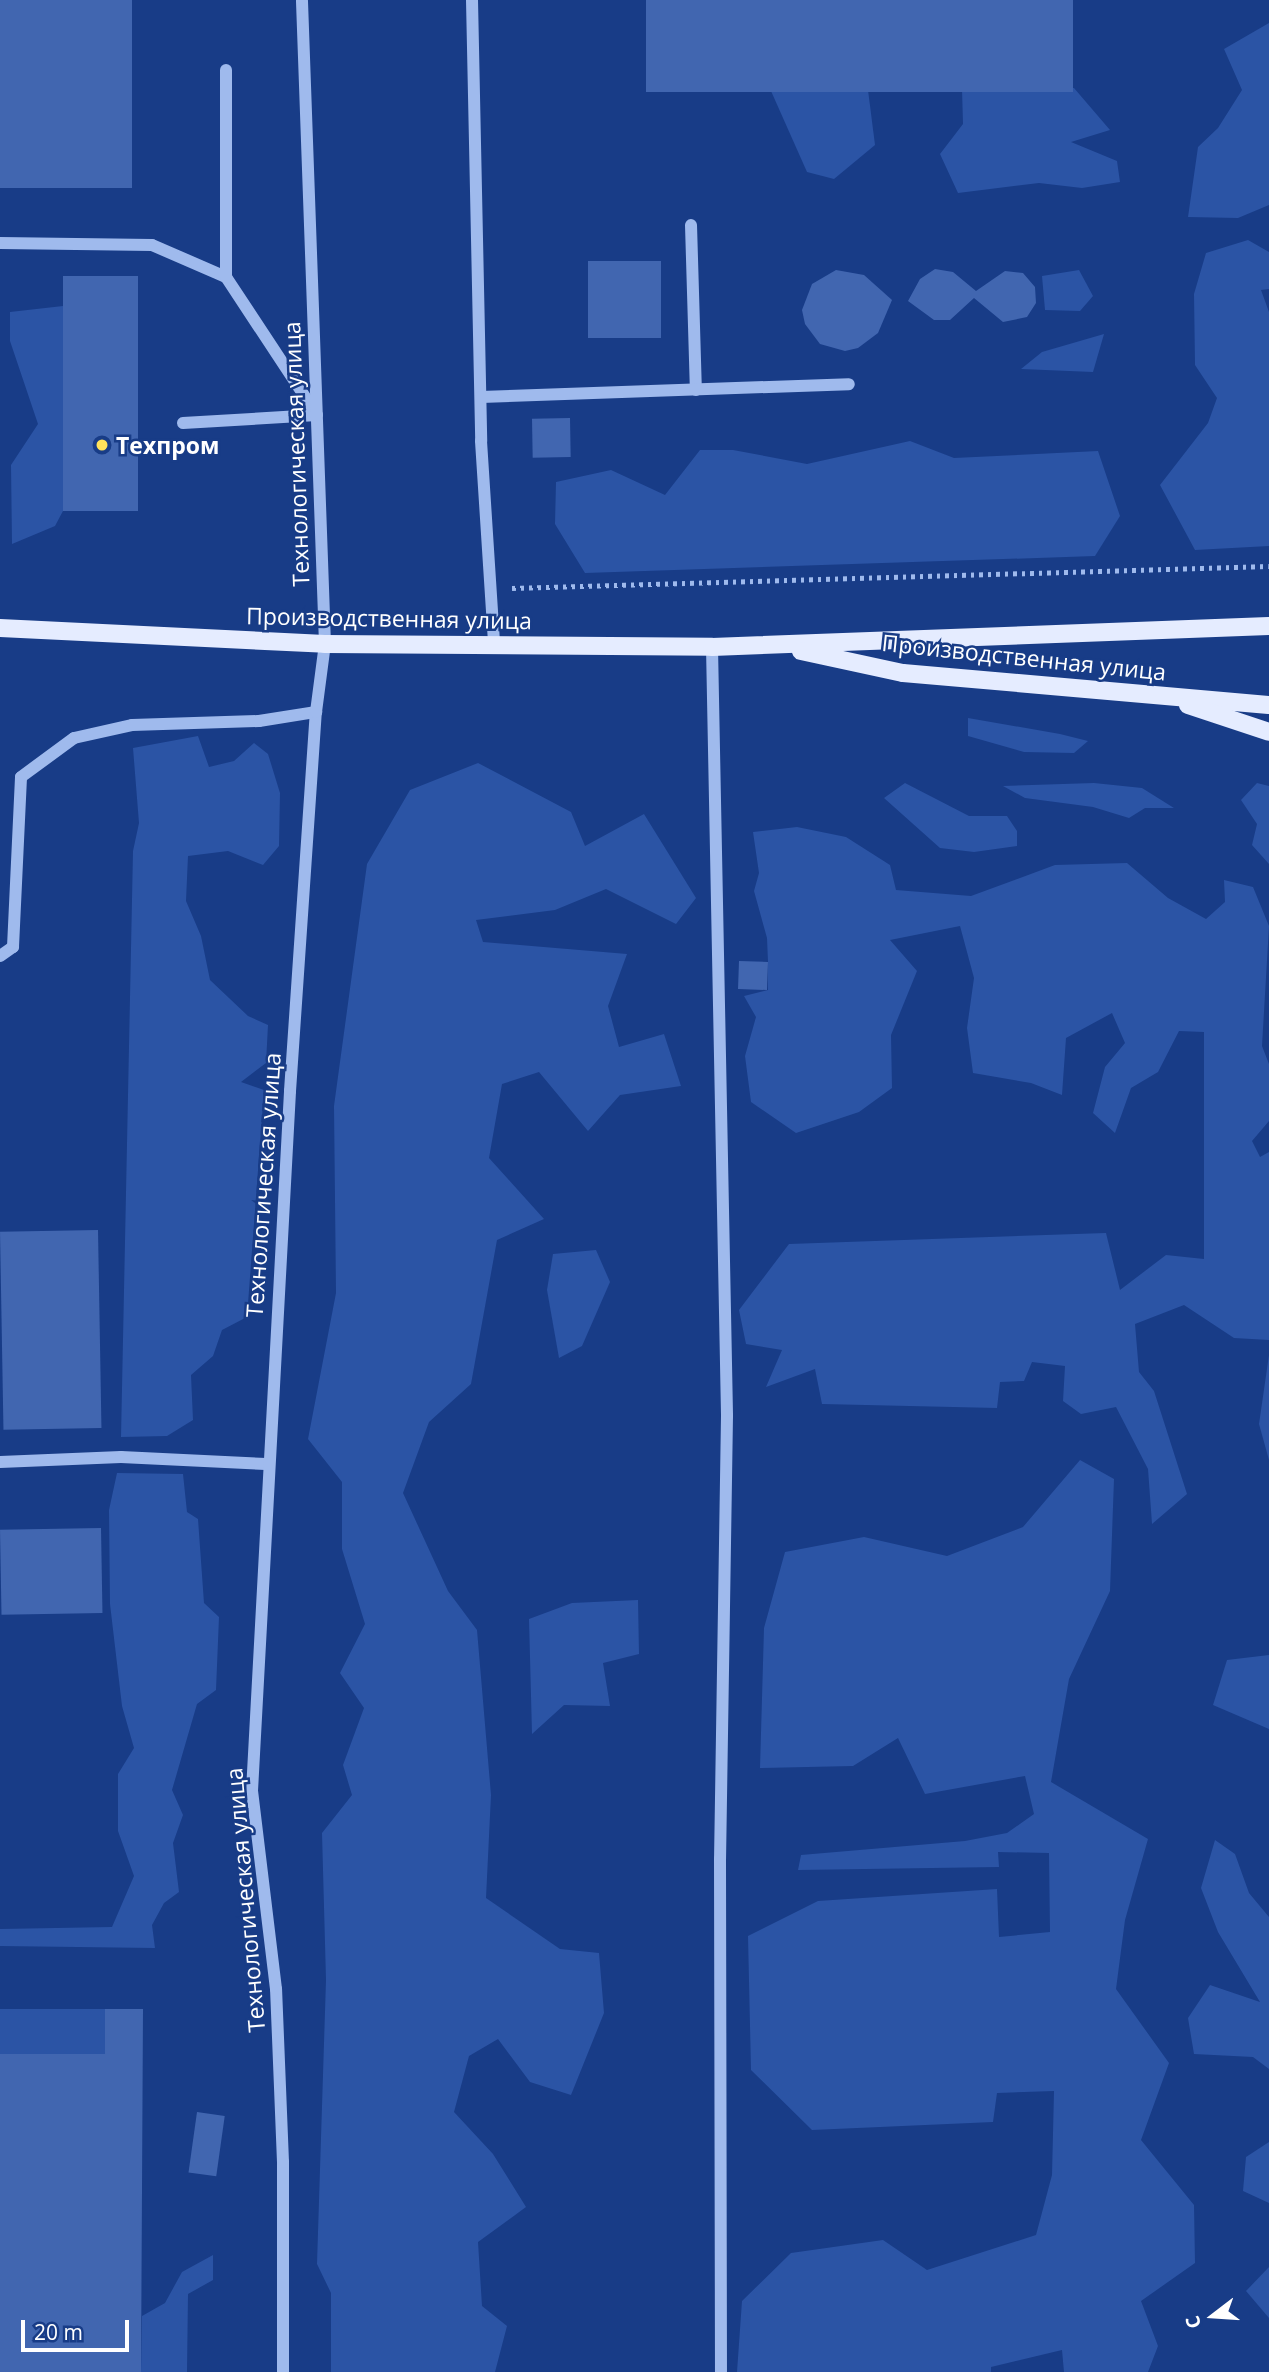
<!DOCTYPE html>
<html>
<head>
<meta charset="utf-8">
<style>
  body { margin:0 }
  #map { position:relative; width:1269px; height:2372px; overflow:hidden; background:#183c87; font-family:"Open Sans",sans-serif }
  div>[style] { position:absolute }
  .green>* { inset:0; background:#2b54a5; transform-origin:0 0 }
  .building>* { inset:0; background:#4166b0; transform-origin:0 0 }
  .path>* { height:4.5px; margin-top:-2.25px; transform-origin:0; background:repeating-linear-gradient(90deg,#9fbaed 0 3.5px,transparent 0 8.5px) }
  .minor>* { height:12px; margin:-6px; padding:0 6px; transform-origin:6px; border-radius:6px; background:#9fbaed }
  .major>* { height:18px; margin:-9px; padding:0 9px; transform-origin:9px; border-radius:9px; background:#e5ecff }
  .dots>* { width:19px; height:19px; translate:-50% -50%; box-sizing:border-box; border:4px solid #183c87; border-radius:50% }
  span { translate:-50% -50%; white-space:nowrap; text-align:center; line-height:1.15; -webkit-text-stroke:5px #183c87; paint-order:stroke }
  .poi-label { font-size:23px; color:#fff; font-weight:700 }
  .left { translate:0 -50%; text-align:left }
  .street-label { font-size:23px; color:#fff }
  .north { position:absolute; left:1178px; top:2281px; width:70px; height:70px; -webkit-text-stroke:5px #183c87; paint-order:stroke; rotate:253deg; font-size:19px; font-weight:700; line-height:28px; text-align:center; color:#fff }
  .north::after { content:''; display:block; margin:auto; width:24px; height:32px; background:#fff; clip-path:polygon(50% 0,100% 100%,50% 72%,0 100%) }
  .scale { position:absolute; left:21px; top:2320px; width:108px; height:32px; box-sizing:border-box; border:4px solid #fff; border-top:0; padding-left:9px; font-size:21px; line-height:24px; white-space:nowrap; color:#fff; -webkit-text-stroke:5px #183c87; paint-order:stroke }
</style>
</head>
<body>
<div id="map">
  <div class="green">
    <i style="clip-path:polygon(1269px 23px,1269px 205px,1238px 218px,1188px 217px,1198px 147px,1218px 128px,1242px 90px,1224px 49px)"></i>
    <i style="clip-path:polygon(1074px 88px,1110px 130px,1071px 142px,1117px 161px,1120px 182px,1082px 188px,1039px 183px,958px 193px,940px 154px,963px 124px,962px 89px)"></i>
    <i style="clip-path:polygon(868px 90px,875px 145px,834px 179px,807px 172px,771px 91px)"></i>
    <i style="clip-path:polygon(1248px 240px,1269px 252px,1269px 289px,1261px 290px,1269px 312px,1269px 546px,1195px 550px,1160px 485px,1208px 423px,1217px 398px,1195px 365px,1194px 294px,1206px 253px)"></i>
    <i style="clip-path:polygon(1079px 270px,1093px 296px,1080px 311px,1045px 310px,1042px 276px)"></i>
    <i style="clip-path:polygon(63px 306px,63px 511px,55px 526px,12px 544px,11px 465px,38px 424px,10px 341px,10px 312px)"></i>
    <i style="clip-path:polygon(1104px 334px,1093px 372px,1021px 369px,1042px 352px)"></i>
    <i style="clip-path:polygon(910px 441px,954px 458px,1098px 451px,1120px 516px,1095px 556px,585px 573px,555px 524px,556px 482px,611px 470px,665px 495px,700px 450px,733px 450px,807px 464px)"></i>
    <i style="clip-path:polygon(968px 718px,1060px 734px,1088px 741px,1074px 753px,1024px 752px,968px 736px)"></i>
    <i style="clip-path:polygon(198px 736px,209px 767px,234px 761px,254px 743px,268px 754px,280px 793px,279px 846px,263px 865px,228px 851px,188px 856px,186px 901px,201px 936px,210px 980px,248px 1016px,268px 1025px,266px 1063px,241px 1082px,264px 1090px,247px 1317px,222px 1330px,213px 1356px,191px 1375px,193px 1420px,167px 1436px,121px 1437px,133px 851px,139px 823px,133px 748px)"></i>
    <i style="clip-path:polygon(478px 763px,571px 812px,585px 846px,644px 814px,696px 898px,676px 924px,606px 889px,555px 910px,476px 920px,483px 942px,627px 954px,608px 1006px,619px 1047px,664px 1034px,681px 1086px,620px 1095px,588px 1131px,539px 1072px,502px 1084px,489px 1158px,544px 1219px,497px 1240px,471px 1384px,429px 1422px,403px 1493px,448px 1591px,477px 1630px,491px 1795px,486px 1898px,560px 1949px,599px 1953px,604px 2013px,571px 2095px,530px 2082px,498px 2039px,469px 2056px,454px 2112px,493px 2154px,526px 2207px,478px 2242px,482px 2306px,507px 2326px,495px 2372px,331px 2372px,331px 2293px,317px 2264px,326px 1980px,322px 1833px,352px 1795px,343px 1765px,364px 1708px,340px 1673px,365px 1624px,342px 1549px,342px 1482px,308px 1439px,336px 1293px,334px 1106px,367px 864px,410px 790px)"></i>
    <i style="clip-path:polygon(905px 783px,969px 816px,1007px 816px,1017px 831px,1017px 846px,974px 852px,940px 848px,884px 798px)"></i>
    <i style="clip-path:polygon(1094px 783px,1142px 788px,1174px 808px,1145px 808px,1129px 818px,1093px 807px,1025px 798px,1003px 786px)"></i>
    <i style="clip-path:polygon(1257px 783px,1269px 786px,1269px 864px,1252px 845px,1257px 824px,1241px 800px)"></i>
    <i style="clip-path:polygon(797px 827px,846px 837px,890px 865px,896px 890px,971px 896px,1055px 865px,1127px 863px,1168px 898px,1206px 919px,1225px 902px,1224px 880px,1253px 887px,1269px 926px,1262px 1046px,1269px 1064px,1269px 1121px,1252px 1141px,1260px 1157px,1269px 1152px,1269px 1340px,1234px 1338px,1184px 1305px,1135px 1324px,1139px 1372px,1154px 1391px,1187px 1494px,1152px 1524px,1148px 1469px,1116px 1407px,1081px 1414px,1063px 1401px,1065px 1366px,1032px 1362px,1024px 1381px,1000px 1382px,997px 1408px,822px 1404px,815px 1369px,766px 1387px,782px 1350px,746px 1344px,739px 1310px,789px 1244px,1106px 1233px,1120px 1290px,1166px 1255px,1204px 1259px,1204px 1032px,1179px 1031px,1158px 1072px,1131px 1088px,1115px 1133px,1093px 1113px,1105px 1067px,1125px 1043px,1112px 1013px,1066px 1038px,1062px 1095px,1031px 1083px,973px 1073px,967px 1028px,974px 978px,960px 926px,890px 940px,917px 971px,891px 1035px,892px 1088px,859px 1112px,796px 1133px,751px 1102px,745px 1056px,756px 1017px,744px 996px,768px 990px,768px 962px,767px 938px,754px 891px,759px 873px,753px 832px)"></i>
    <i style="clip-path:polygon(596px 1250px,610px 1282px,582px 1346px,559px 1358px,547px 1290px,553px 1254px)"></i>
    <i style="clip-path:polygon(1269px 1355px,1269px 1460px,1259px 1424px)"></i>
    <i style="clip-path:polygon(1080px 1460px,1114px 1479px,1110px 1591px,1069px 1679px,1051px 1782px,1148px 1839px,1125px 1920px,1116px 1989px,1169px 2063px,1141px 2140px,1194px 2205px,1195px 2263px,1141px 2301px,1158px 2346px,1148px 2372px,1064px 2372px,1062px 2350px,991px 2367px,991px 2372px,737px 2372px,742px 2301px,791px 2253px,883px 2240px,927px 2270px,1036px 2235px,1052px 2175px,1054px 2091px,997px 2093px,993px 2122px,812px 2130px,751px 2070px,748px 1936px,818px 1901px,997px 1889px,999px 1937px,1050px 1932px,1049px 1853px,998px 1852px,999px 1867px,798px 1870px,801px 1855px,965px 1841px,1007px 1833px,1034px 1814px,1025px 1776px,925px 1794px,898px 1738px,853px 1766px,760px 1768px,764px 1628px,785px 1552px,864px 1537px,947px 1556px,1023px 1527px)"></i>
    <i style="clip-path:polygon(117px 1473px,183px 1474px,187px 1512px,198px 1519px,204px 1603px,219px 1617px,216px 1690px,197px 1704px,172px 1790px,183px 1815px,173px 1843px,179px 1892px,164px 1903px,152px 1925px,155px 1948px,0 1946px,0 1929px,112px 1927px,134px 1876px,118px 1831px,118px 1774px,134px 1748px,122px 1706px,110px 1604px,109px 1510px)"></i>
    <i style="clip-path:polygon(638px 1600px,639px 1654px,603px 1663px,610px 1706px,564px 1705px,532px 1734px,529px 1619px,572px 1603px)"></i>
    <i style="clip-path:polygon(1269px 1655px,1269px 1729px,1213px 1705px,1227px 1660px)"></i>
    <i style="clip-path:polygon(1215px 1840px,1235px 1854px,1249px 1893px,1269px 1917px,1269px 2069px,1253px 2057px,1194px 2054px,1188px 2018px,1210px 1985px,1260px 2002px,1218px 1932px,1201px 1888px)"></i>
    <i style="left:105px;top:2009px;width:45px;height:105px;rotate:90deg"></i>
    <i style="clip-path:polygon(1269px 2142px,1269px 2203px,1243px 2191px,1246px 2157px)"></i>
    <i style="clip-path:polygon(213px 2255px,213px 2280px,188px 2294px,187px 2372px,141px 2372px,142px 2316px,165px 2303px,182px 2272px)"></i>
    <i style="clip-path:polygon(1269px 2267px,1269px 2318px,1246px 2291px)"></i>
  </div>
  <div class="building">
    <i style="left:0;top:0;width:132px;height:188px"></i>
    <i style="left:646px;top:0;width:427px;height:92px"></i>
    <i style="left:588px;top:261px;width:73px;height:77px"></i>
    <i style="clip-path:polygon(935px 269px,953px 272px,976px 291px,1005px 271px,1023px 273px,1035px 287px,1036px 303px,1027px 317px,1003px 322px,974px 298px,950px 320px,934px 320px,908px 301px,920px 279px)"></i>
    <i style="clip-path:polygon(836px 270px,864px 275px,892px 300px,878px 333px,858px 348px,845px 351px,820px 344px,805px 324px,802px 310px,812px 284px)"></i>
    <i style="left:63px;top:276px;width:75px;height:235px"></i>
    <i style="left:570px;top:418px;width:39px;height:38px;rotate:89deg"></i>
    <i style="left:739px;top:961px;width:29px;height:28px;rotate:2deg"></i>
    <i style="left:98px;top:1230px;width:198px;height:98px;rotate:89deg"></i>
    <i style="left:101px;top:1528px;width:85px;height:101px;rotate:89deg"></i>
    <i style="clip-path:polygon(105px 2009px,143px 2009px,141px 2372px,0 2372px,0 2054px,105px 2054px)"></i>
    <i style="left:197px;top:2112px;width:28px;height:61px;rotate:8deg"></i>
  </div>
  <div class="path">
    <i style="left:512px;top:588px;width:757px;rotate:-1.66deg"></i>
  </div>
  <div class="minor">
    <i style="left:472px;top:0;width:441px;rotate:88.8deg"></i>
    <i style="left:481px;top:441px;width:203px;rotate:86.3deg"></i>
    <i style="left:691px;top:225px;width:165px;rotate:88.3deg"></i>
    <i style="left:0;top:243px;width:152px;rotate:0.8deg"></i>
    <i style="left:152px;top:245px;width:81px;rotate:23.4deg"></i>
    <i style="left:226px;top:277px;width:165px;rotate:56.6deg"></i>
    <i style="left:226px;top:277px;width:207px;rotate:-90deg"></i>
    <i style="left:481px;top:397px;width:368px;rotate:-2deg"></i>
    <i style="left:183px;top:423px;width:134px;rotate:-3.4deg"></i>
    <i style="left:712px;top:647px;width:769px;rotate:88.88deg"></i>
    <i style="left:727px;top:1416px;width:443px;rotate:90.9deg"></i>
    <i style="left:720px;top:1859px;width:513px;rotate:89.89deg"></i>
    <i style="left:0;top:956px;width:16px;rotate:-35deg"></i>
    <i style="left:13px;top:947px;width:170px;rotate:-87.3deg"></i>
    <i style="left:21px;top:777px;width:66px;rotate:-36.3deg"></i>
    <i style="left:74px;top:738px;width:59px;rotate:-12.6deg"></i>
    <i style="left:132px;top:725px;width:127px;rotate:-1.8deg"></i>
    <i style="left:259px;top:721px;width:58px;rotate:-9deg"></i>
    <i style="left:0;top:1462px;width:121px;rotate:-2.4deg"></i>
    <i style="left:121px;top:1457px;width:145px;rotate:2.8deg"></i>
    <i style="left:283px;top:2372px;width:210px;rotate:-90deg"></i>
    <i style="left:283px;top:2162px;width:173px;rotate:-92.3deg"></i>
    <i style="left:276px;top:1989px;width:199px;rotate:-96.9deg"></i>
    <i style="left:252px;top:1791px;width:701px;rotate:-86.89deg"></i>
    <i style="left:290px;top:1091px;width:380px;rotate:-86.1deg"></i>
    <i style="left:316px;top:712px;width:69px;rotate:-82.5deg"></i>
    <i style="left:325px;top:644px;width:644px;rotate:-92.05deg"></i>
  </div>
  <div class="major">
    <i style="left:0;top:628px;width:325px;rotate:2.8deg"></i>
    <i style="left:325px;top:644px;width:387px;rotate:0.4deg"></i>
    <i style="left:712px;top:647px;width:557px;rotate:-2.16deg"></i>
    <i style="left:801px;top:651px;width:104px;rotate:12.2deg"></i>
    <i style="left:903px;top:673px;width:367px;rotate:5deg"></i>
    <i style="left:1188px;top:705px;width:85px;rotate:18.4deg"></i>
  </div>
  <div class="dots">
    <i style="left:102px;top:445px;background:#ffe25b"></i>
  </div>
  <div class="poi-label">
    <span class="left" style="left:116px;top:445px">Техпром</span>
  </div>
  <div class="street-label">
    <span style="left:296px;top:454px;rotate:-92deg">Технологическая улица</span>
    <span style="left:389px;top:618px;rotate:1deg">Производственная улица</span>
    <span style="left:1024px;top:657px;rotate:6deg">Производственная улица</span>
    <span style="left:263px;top:1185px;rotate:-86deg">Технологическая улица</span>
    <span style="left:245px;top:1900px;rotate:-95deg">Технологическая улица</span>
  </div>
  <div class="north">С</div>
  <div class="scale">20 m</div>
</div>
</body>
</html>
